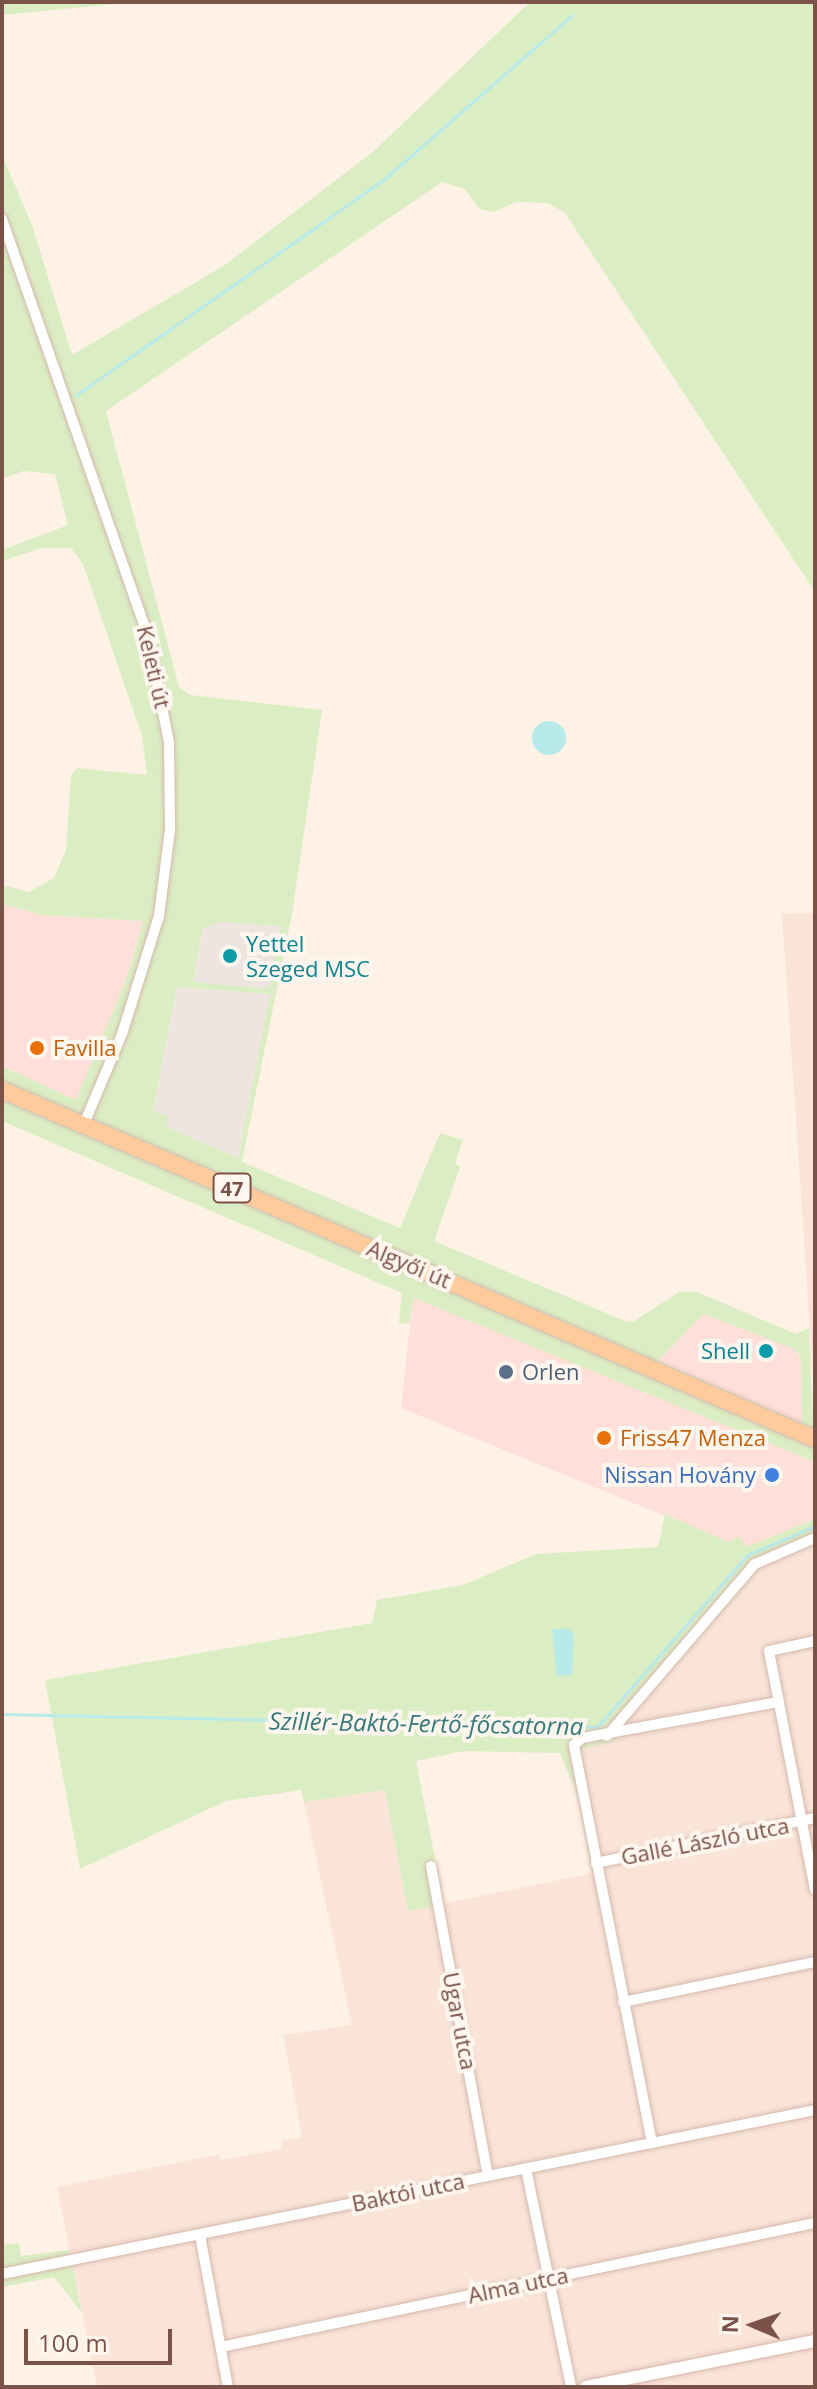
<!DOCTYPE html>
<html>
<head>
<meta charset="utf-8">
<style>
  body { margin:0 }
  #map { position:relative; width:817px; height:2389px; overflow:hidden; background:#fef1e6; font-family:"Open Sans",sans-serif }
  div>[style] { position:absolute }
  .residential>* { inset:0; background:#f9e4d7 }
  .commercial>* { inset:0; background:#ffdfda }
  .industrial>* { inset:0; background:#eee5e0 }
  .green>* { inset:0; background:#dbeec3 }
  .water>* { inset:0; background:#b8eaea }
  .round { border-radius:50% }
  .stream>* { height:3px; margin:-1.5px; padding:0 1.5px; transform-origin:1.5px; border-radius:1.5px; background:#b8eaea }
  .roads { filter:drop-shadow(0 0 2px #d4b9ad) drop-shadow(0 0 2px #d4b9ad) }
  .minor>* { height:10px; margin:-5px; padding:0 5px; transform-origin:5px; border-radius:5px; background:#fff }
  .tertiary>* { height:12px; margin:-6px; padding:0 6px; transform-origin:6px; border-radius:6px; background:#fff }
  .primary>* { height:16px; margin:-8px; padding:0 8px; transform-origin:8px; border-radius:8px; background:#ffcb9d }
  .dots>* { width:22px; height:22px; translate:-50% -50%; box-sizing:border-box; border:4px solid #fff6ef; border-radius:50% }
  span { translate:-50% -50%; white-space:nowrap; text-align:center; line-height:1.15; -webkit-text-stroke:8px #fff6ef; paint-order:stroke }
  .shield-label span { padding:2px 6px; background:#fff6ef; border:2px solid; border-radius:6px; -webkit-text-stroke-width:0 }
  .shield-label { font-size:20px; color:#7b5248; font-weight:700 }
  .street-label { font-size:22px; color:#7b5248 }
  .culture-label { font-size:22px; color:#0d838f }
  .left { translate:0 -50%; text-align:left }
  .right { translate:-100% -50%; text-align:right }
  .food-label { font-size:22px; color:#c56008 }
  .service-label { font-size:22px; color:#4e5e75 }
  .shop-label { font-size:22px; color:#366cbe }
  .water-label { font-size:24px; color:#37797a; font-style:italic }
  .frame { position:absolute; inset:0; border:4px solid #7b5248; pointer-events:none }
  .north { position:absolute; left:713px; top:2285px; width:80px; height:80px; -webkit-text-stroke:6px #fff6ef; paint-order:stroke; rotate:272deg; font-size:22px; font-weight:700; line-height:32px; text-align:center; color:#7b5248 }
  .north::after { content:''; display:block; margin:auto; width:28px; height:36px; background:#7b5248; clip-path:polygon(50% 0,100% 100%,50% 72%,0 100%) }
  .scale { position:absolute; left:24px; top:2329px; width:148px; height:36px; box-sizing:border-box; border:4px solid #7b5248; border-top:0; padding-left:10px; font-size:24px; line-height:28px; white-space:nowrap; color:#7b5248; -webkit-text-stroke:6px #fff6ef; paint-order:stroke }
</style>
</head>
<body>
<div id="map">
  <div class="residential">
    <i style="clip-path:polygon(815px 913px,815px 1268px,806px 1268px,782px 914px)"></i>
    <i style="clip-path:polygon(815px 1543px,815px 2387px,97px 2387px,57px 2187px,220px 2154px,221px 2160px,281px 2149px,282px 2141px,302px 2137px,283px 2035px,352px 2025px,304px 1802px,385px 1790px,408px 1911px,603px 1871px,581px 1749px,616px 1732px,765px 1563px)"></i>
  </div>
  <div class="commercial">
    <i style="clip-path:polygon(2px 904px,42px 915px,143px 921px,127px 977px,76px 1101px,2px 1066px)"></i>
    <i style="clip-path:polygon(815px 1268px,815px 1413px,806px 1269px)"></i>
    <i style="clip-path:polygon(413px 1297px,815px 1462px,815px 1519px,746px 1547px,739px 1537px,729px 1542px,401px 1408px)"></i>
    <i style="clip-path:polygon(704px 1314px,794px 1348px,801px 1358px,802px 1423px,657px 1360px)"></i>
  </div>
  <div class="industrial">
    <i style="clip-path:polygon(221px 922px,282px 926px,270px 990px,193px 983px,203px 928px)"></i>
    <i style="clip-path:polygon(177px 987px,270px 994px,238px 1158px,167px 1127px,153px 1110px)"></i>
  </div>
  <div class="green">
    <i style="clip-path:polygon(2px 2px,136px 2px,2px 15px)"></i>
    <i style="clip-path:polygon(evenodd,530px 2px,815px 2px,815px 592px,565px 213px,548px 203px,516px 202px,494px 212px,479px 209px,465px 189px,442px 182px,106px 411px,179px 687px,190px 695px,322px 710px,292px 914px,242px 1162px,400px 1228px,440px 1133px,463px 1140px,455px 1163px,460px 1167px,434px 1241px,625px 1321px,633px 1322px,679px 1292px,697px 1292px,796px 1334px,809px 1328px,815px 1462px,414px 1298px,409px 1324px,399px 1323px,402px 1293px,2px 1121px,2px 1066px,76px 1100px,127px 977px,143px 921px,42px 915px,2px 904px,2px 885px,29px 892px,54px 878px,66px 850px,71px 775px,77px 768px,147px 775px,142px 736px,83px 564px,71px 548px,42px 548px,2px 561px,2px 550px,68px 525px,55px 474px,23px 471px,2px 479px,2px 155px,32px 225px,72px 355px,225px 265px,374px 151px,530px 2px,221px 922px,281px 926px,269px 989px,193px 982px,203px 928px,221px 922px,530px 2px,177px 987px,270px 994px,238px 1158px,167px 1127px,168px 1116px,153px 1110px,177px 987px,530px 2px,704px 1314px,794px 1349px,801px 1358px,802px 1423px,658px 1361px,704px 1314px)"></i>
    <i style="clip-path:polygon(665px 1514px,729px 1542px,739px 1536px,746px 1547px,815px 1519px,815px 1543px,765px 1563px,616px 1732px,617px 1741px,581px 1749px,603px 1871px,592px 1873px,578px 1797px,560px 1753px,465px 1751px,416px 1761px,444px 1904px,408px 1911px,385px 1790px,304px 1802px,301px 1790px,226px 1801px,80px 1869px,45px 1680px,372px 1623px,377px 1600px,463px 1585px,536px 1554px,658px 1547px)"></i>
    <i style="clip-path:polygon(19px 2243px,21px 2256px,69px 2250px,82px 2313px,54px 2277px,2px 2287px,2px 2245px)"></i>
  </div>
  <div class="water">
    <i class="round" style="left:532px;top:721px;width:34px;height:34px"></i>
    <i style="clip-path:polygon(568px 1628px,574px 1634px,572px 1675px,557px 1676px,552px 1630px)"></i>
  </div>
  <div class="stream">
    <i style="left:76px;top:395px;width:373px;rotate:-35deg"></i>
    <i style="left:382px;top:181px;width:252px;rotate:-41.1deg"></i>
    <i style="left:2px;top:1714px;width:595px;rotate:1.25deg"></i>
    <i style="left:597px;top:1727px;width:228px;rotate:-48.9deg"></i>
    <i style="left:747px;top:1555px;width:74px;rotate:-23.1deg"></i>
  </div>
  <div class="roads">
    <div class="minor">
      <i style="left:2px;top:219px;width:443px;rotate:70.7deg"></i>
      <i style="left:148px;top:637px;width:107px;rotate:78.7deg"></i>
      <i style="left:169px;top:742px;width:88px;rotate:89.3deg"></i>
      <i style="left:170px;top:830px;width:87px;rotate:97.3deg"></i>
      <i style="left:159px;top:916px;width:124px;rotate:107.4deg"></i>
      <i style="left:122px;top:1034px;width:98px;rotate:112.9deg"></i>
      <i style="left:815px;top:1641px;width:47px;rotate:167.7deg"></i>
      <i style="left:769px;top:1651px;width:243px;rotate:79.1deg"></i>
      <i style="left:607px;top:1736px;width:227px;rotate:-49.3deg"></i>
      <i style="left:755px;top:1564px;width:65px;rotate:-23.4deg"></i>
      <i style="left:596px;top:1863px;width:224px;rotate:-11.6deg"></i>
      <i style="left:431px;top:1866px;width:315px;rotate:79.6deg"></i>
      <i style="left:623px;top:2002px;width:196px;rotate:-11.8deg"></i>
      <i style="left:652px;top:2143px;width:406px;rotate:-101.1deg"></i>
      <i style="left:574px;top:1745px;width:11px;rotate:-41deg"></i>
      <i style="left:582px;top:1738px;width:200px;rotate:-10.4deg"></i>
      <i style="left:526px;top:2169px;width:223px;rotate:78.3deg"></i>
      <i style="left:200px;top:2235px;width:155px;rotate:79.6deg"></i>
      <i style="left:2px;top:2274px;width:829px;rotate:-11.4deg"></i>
      <i style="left:221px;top:2347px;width:607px;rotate:-11.79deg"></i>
    </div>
    <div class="tertiary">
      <i style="left:586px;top:2387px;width:234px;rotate:-11.4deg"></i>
    </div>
    <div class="primary">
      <i style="left:2px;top:1090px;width:885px;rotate:23.23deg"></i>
    </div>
  </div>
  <div class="dots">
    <i style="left:230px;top:956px;background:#0f9aa8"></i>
    <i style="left:37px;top:1048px;background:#e8710a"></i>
    <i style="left:766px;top:1351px;background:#0f9aa8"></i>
    <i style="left:506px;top:1372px;background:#5c6f8a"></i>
    <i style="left:604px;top:1438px;background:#e8710a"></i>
    <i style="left:772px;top:1475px;background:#3f7fe0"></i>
  </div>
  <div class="shield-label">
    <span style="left:232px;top:1188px">47</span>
  </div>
  <div class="street-label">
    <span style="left:154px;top:667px;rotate:77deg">Keleti út</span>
    <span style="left:409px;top:1264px;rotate:23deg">Algyői út</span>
    <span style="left:705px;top:1841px;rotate:-11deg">Gallé László utca</span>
    <span style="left:460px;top:2021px;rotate:79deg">Ugar utca</span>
    <span style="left:408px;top:2192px;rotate:-12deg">Baktói utca</span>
    <span style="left:518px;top:2285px;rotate:-12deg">Alma utca</span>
  </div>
  <div class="culture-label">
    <span class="left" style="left:246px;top:956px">Yettel<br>Szeged MSC</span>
    <span class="right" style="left:750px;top:1351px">Shell</span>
  </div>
  <div class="food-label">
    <span class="left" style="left:53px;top:1048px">Favilla</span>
    <span class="left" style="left:620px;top:1438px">Friss47 Menza</span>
  </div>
  <div class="service-label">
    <span class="left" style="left:522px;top:1372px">Orlen</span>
  </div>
  <div class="shop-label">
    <span class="right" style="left:756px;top:1475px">Nissan Hovány</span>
  </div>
  <div class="water-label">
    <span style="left:426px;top:1723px;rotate:1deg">Szillér-Baktó-Fertő-főcsatorna</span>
  </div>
  <div class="frame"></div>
  <div class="north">N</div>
  <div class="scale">100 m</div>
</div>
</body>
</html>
